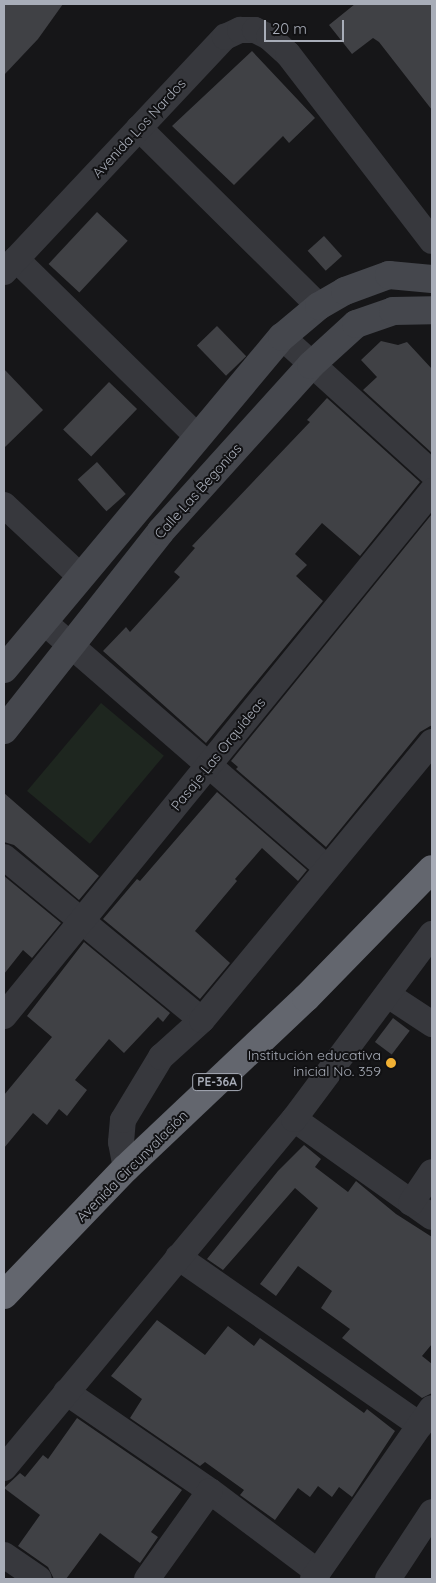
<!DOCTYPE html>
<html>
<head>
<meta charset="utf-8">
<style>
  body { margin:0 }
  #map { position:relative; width:436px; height:1583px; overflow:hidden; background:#161618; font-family:Quicksand,sans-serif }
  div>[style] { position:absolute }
  .green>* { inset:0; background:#1e261f; transform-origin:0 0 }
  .building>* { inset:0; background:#404145; transform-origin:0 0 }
  .street>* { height:26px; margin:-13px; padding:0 13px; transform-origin:13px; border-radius:13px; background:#37383d }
  .secondary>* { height:28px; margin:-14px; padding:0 14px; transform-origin:14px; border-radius:14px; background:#45474d }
  .highway>* { height:28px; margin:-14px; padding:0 14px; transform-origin:14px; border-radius:14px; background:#63666e }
  .dots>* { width:14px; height:14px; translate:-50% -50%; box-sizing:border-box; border:2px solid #111113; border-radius:50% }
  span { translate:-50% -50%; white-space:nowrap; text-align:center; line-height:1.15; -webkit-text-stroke:4px #111113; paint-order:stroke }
  .shield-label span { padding:1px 4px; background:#111113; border:1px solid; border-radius:4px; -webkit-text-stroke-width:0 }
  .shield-label { font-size:12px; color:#a8adb8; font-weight:700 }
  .street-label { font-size:14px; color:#a8adb8 }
  .poi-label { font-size:14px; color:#a8adb8 }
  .right { translate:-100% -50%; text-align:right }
  .frame { position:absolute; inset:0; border:5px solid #a8adb8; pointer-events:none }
  .scale { position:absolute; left:264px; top:20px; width:80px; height:22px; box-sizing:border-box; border:2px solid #a8adb8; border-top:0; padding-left:6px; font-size:15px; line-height:18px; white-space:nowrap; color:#a8adb8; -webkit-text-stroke:4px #111113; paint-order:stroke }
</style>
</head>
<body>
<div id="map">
  <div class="green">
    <i style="left:101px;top:703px;width:82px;height:115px;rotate:40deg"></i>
  </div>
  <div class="building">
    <i style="clip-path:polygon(4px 4px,63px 4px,38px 39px,4px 75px)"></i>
    <i style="clip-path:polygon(355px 4px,432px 4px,432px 110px,379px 42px,373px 38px,352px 54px,329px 25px)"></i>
    <i style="clip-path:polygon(252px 51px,315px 118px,289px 143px,283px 136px,234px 185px,172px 126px)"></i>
    <i style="left:97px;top:212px;width:42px;height:71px;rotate:43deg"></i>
    <i style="left:324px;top:236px;width:27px;height:22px;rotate:48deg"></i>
    <i style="left:217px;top:326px;width:42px;height:28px;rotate:46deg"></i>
    <i style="clip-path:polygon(381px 341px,398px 345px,407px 342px,432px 369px,432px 453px,363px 390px,377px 377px,361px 360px)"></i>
    <i style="clip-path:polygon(4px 369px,43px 410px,4px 448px)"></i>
    <i style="left:109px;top:382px;width:39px;height:66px;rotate:44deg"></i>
    <i style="clip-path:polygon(327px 398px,420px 482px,360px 556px,322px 523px,295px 554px,307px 565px,296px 576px,323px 601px,206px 743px,103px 651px,126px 627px,130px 632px,180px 577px,174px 572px,195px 548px,192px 546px,310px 422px,307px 420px)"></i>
    <i style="left:97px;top:462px;width:43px;height:26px;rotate:48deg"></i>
    <i style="clip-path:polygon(432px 514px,432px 725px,420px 732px,326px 847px,236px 769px,238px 767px,231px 761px)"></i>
    <i style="clip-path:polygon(217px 792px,307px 870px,298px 881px,262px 848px,235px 879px,237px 881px,195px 931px,230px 963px,200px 999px,103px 919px,137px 879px,140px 881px)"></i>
    <i style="clip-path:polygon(4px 793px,99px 876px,79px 900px,14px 845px,4px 842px)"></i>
    <i style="clip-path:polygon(4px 876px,61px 923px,32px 958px,23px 950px,4px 974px)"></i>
    <i style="clip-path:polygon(84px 942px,170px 1013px,163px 1022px,158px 1017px,124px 1053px,109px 1039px,75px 1080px,87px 1090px,67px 1116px,59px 1109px,47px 1125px,33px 1113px,4px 1148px,4px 1095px,52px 1037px,27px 1016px)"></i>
    <i style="left:393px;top:1018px;width:21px;height:30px;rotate:37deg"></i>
    <i style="clip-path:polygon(304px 1145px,321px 1159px,315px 1167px,348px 1192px,356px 1181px,396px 1214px,432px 1237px,432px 1344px,422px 1356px,432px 1364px,432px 1393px,422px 1398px,342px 1338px,350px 1329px,321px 1308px,332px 1291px,298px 1266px,276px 1296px,260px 1284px,318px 1208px,295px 1188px,223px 1270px,207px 1259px,278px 1171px)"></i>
    <i style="clip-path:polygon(157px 1320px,205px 1355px,228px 1326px,254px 1346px,260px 1338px,364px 1413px,367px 1409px,395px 1431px,352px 1497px,339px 1487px,332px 1497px,318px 1486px,310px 1497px,298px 1488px,275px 1520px,240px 1495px,244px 1490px,205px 1462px,200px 1466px,130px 1418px,142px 1399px,111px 1376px)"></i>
    <i style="clip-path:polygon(77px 1418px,182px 1490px,151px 1532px,158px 1537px,140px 1563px,100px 1533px,66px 1579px,54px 1579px,48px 1567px,18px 1546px,40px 1515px,4px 1488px,20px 1473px,25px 1477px,43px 1455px,48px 1459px)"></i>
  </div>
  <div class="street">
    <i style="left:139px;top:128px;width:253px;rotate:44.7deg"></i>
    <i style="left:16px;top:259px;width:253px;rotate:44.4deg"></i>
    <i style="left:4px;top:272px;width:323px;rotate:-46.8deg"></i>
    <i style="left:225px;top:37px;width:17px;rotate:-25deg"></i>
    <i style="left:240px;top:30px;width:15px"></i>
    <i style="left:255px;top:30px;width:16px;rotate:27deg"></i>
    <i style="left:269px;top:37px;width:25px;rotate:42deg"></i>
    <i style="left:288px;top:54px;width:236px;rotate:52.4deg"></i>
    <i style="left:282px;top:337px;width:202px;rotate:42.2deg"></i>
    <i style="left:4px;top:505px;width:104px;rotate:43.1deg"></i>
    <i style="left:44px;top:622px;width:375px;rotate:41deg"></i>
    <i style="left:4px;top:857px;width:256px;rotate:39.5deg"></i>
    <i style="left:388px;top:995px;width:53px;rotate:33.4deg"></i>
    <i style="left:4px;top:1016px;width:677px;rotate:-50.81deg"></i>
    <i style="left:294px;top:1119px;width:169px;rotate:35.4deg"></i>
    <i style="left:126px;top:1168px;width:26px;rotate:-101deg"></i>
    <i style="left:121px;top:1142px;width:22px;rotate:-85deg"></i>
    <i style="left:123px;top:1120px;width:74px;rotate:-58.9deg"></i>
    <i style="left:161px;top:1057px;width:55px;rotate:-42.1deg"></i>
    <i style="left:202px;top:1020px;width:361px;rotate:-50.4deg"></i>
    <i style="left:411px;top:1203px;width:37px;rotate:-56deg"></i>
    <i style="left:178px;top:1257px;width:295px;rotate:34.8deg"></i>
    <i style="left:66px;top:1392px;width:175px;rotate:34.5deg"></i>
    <i style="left:210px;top:1491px;width:135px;rotate:36.9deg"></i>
    <i style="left:4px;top:1468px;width:454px;rotate:-50.3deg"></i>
    <i style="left:294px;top:1119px;width:231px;rotate:-53.3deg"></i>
    <i style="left:4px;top:1555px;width:42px;rotate:34.4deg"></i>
    <i style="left:147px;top:1579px;width:108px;rotate:-54.4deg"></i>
    <i style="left:313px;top:1579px;width:208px;rotate:-55.2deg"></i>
    <i style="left:388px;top:1579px;width:80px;rotate:-56.7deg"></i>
  </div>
  <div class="secondary">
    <i style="left:4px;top:669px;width:433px;rotate:-50.1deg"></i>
    <i style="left:282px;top:337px;width:48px;rotate:-40deg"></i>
    <i style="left:319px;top:306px;width:30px;rotate:-30deg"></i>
    <i style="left:345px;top:291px;width:47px;rotate:-20deg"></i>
    <i style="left:389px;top:275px;width:43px;rotate:5.3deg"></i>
    <i style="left:4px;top:730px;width:253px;rotate:-51.7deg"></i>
    <i style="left:161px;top:531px;width:224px;rotate:-47.9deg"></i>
    <i style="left:311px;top:365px;width:61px;rotate:-42.3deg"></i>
    <i style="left:356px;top:324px;width:39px;rotate:-19deg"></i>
    <i style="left:393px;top:311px;width:39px;rotate:-1deg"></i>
  </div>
  <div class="highway">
    <i style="left:4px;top:1295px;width:176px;rotate:-46.2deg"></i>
    <i style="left:126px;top:1168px;width:248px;rotate:-43.4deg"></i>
    <i style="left:306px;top:998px;width:180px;rotate:-45.7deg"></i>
  </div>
  <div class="dots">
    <i style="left:391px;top:1063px;background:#f2b134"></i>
  </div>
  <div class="shield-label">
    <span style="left:217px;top:1082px">PE-36A</span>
  </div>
  <div class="street-label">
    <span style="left:139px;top:128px;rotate:-47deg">Avenida Los Nardos</span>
    <span style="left:198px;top:491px;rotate:-48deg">Calle Las Begonias</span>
    <span style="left:218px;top:754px;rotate:-51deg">Pasaje Las Orquídeas</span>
    <span style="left:132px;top:1166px;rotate:-45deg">Avenida Circunvalación</span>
  </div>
  <div class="poi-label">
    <span class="right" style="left:381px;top:1063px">Institución educativa<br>inicial No. 359</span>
  </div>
  <div class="frame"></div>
  <div class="scale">20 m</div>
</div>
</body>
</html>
